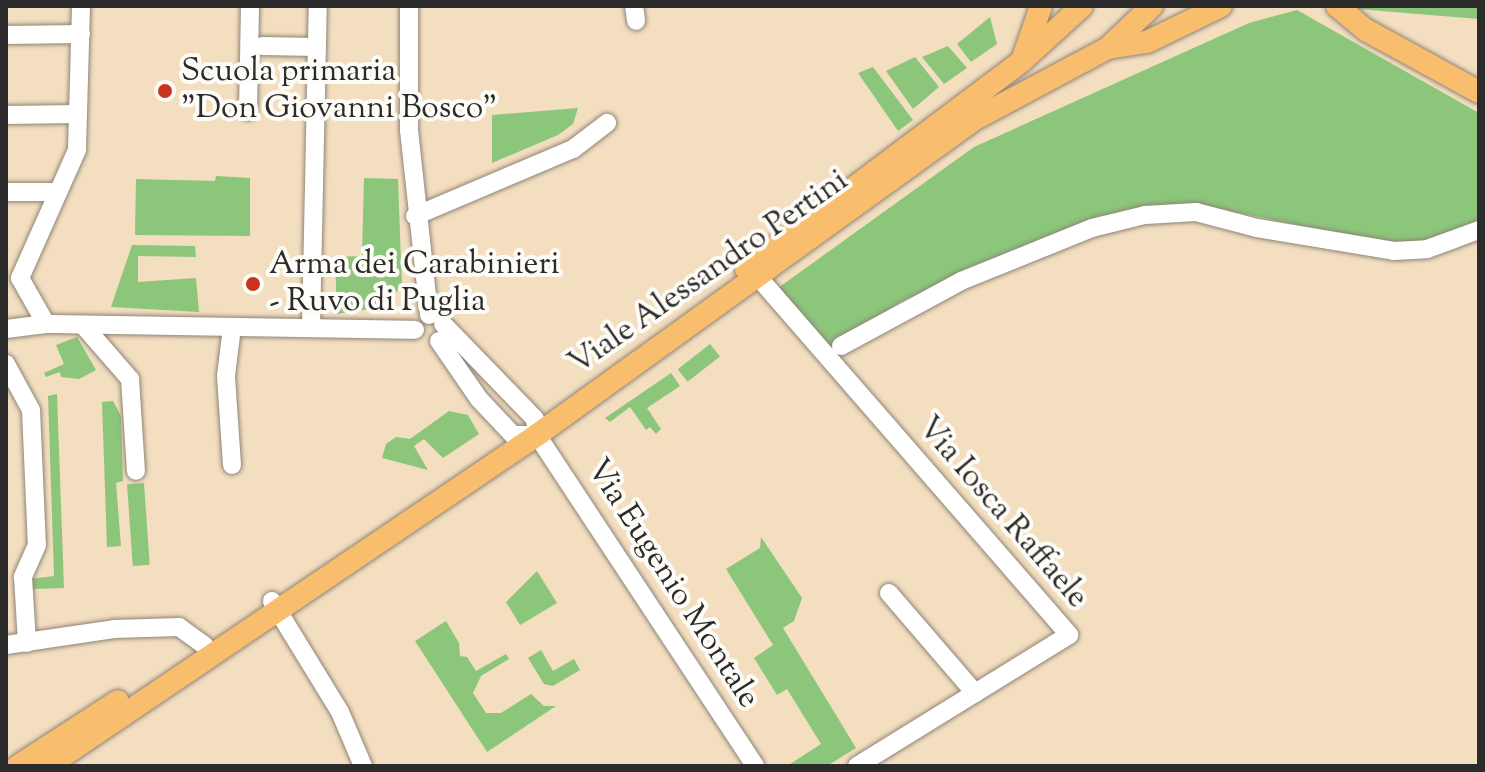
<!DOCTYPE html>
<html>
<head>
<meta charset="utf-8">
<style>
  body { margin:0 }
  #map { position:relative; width:1485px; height:772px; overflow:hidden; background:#f3dec0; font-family:"Sorts Mill Goudy",serif }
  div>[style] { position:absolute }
  .green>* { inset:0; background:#8bc67b; transform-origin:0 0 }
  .roads { filter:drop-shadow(0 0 2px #8f8476) drop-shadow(0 0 2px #8f8476) }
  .minor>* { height:18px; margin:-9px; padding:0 9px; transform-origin:9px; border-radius:9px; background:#fff }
  .major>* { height:22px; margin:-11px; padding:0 11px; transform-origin:11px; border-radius:11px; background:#f9be6d }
  .dots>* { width:22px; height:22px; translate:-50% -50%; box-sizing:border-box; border:4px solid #fdfcf7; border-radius:50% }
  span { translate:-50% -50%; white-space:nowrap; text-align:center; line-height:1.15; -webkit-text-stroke:8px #fdfcf7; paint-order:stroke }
  .poi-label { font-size:32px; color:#2b2b2b }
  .left { translate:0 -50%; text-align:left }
  .street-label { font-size:32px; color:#2b2b2b }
  .frame { position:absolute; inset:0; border:8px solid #2b2b2b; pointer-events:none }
</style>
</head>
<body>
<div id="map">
  <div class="green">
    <i style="clip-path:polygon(1358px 6px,1479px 6px,1479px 19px,1357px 9px)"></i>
    <i style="clip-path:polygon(1297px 10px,1479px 113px,1479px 224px,1417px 243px,1387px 243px,1210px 207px,1099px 216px,902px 301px,829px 346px,778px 288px,974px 147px,1249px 23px)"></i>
    <i style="clip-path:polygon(990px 17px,997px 44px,971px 62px,957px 44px)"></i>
    <i style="clip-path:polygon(948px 46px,967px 68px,944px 84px,922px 57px)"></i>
    <i style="clip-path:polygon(915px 57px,939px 87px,913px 109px,886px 71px)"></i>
    <i style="clip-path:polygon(873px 67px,913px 120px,898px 131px,858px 73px)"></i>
    <i style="clip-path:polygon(578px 108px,573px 124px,558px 135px,492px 163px,492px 115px)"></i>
    <i style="clip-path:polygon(216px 176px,250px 178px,250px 236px,135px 235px,136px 179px,215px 181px)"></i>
    <i style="clip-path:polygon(364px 178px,398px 179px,402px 287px,376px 308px,337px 314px,335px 257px,362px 256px)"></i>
    <i style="clip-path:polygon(132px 245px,195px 246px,196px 257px,138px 256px,138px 282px,196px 278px,199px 312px,111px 307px)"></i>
    <i style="clip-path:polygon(77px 337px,96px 370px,79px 379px,61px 377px,60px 372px,46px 377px,44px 373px,64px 364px,56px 345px)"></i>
    <i style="left:710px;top:344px;width:16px;height:41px;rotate:52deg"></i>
    <i style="clip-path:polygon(671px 373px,680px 386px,647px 408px,661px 429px,656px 434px,650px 427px,646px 430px,630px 407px,610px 422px,605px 418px)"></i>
    <i style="clip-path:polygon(57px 394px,64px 588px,32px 589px,30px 579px,54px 576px,48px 396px)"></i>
    <i style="clip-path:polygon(113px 401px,121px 416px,123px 481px,116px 483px,121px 546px,107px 547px,102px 402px)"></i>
    <i style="clip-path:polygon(449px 411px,468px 415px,479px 434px,443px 458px,424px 439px,414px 446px,428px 470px,382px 458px,386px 444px,396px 437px,410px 439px)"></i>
    <i style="left:144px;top:483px;width:82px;height:17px;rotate:86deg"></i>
    <i style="clip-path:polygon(761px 537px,802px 598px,794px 621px,783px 628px,856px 748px,827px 766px,787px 766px,821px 744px,787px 689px,777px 695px,754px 658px,773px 645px,726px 569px,760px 548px)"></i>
    <i style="clip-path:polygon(537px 571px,557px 603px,520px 625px,506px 602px)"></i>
    <i style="clip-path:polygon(446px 621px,459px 643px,460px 656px,467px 657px,476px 671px,506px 654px,509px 659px,481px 676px,473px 693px,486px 713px,501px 713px,531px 694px,544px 706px,556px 706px,487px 752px,415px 641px)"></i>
    <i style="clip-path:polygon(541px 650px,553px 671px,574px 659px,580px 670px,553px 686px,544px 684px,528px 658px)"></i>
  </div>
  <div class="roads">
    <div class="minor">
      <i style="left:409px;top:6px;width:124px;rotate:90deg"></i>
      <i style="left:409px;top:130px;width:186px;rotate:83.8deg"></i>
      <i style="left:634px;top:6px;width:15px;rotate:82deg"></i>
      <i style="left:6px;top:35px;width:75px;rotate:-0.8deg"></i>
      <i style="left:262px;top:46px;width:55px;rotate:1deg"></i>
      <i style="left:248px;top:111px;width:105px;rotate:-88.9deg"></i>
      <i style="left:6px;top:115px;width:72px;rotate:-0.8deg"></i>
      <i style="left:6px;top:192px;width:52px"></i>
      <i style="left:415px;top:216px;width:172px;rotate:-23deg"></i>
      <i style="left:573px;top:149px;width:43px;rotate:-37.4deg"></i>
      <i style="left:759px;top:278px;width:473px;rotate:49deg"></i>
      <i style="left:1069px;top:635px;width:249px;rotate:148.3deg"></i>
      <i style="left:46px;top:324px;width:53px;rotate:-119.5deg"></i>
      <i style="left:20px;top:278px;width:140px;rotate:-66deg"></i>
      <i style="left:77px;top:150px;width:144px;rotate:-88.4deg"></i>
      <i style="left:443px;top:324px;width:132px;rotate:45.9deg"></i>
      <i style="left:535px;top:419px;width:16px;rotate:83deg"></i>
      <i style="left:537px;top:435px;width:396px;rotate:56.6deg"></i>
      <i style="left:83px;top:325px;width:72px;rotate:49deg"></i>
      <i style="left:130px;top:379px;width:92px;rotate:86.3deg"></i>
      <i style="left:311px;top:328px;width:322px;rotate:-88.8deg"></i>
      <i style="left:6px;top:329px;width:40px;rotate:-7.1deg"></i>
      <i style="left:46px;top:324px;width:369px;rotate:0.9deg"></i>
      <i style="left:439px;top:341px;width:70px;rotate:55.4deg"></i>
      <i style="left:479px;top:399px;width:50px;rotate:46.6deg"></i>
      <i style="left:513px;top:435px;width:24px"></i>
      <i style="left:841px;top:346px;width:136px;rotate:-28.4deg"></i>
      <i style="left:961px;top:281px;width:141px;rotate:-22deg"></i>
      <i style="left:1092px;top:228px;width:55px;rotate:-13.8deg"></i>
      <i style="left:1145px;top:215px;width:51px;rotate:-3.4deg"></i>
      <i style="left:1196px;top:212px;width:63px;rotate:14.7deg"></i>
      <i style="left:1257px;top:228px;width:139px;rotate:9.5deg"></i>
      <i style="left:1394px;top:251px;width:33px;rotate:-3deg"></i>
      <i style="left:1427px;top:249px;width:55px;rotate:-20.1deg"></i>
      <i style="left:6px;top:364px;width:52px;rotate:61.5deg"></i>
      <i style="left:31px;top:410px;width:135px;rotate:87.5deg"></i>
      <i style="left:37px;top:545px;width:35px;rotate:114deg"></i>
      <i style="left:23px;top:577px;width:66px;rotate:86.5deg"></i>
      <i style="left:232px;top:465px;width:89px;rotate:-93.9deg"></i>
      <i style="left:226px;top:376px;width:49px;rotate:-83deg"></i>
      <i style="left:889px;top:593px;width:132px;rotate:49.3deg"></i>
      <i style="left:272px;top:601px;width:130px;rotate:58.5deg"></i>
      <i style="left:340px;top:712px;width:59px;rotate:66.9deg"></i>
      <i style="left:6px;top:645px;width:109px;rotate:-8.4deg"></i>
      <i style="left:114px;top:629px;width:65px;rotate:-1.8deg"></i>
      <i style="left:179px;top:627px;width:32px;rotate:36deg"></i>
    </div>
    <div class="major">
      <i style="left:1337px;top:6px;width:38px;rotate:40deg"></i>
      <i style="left:1366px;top:30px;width:129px;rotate:28.8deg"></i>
      <i style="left:1108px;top:48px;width:39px;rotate:-9deg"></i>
      <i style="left:1147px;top:42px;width:82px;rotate:-25.9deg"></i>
      <i style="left:1023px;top:58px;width:55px;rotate:-70.9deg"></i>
      <i style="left:746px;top:269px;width:346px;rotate:-37deg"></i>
      <i style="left:1022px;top:61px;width:81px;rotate:-42.5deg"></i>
      <i style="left:18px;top:766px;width:119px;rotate:-33deg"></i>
      <i style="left:48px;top:766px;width:590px;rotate:-34.09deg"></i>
      <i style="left:537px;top:435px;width:540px;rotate:-35.81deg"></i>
      <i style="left:975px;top:119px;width:151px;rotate:-28.1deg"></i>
      <i style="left:1108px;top:48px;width:61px;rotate:-43.7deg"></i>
    </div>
  </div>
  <div class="dots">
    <i style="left:165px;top:91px;background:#c8321e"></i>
    <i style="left:253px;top:284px;background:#c8321e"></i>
  </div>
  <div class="poi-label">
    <span class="left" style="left:181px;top:91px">Scuola primaria<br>"Don Giovanni Bosco"</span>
    <span class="left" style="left:269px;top:284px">Arma dei Carabinieri<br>- Ruvo di Puglia</span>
  </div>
  <div class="street-label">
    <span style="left:709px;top:273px;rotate:-35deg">Viale Alessandro Pertini</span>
    <span style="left:1002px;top:513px;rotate:49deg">Via Iosca Raffaele</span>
    <span style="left:672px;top:584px;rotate:57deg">Via Eugenio Montale</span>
  </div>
  <div class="frame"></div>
</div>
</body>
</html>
